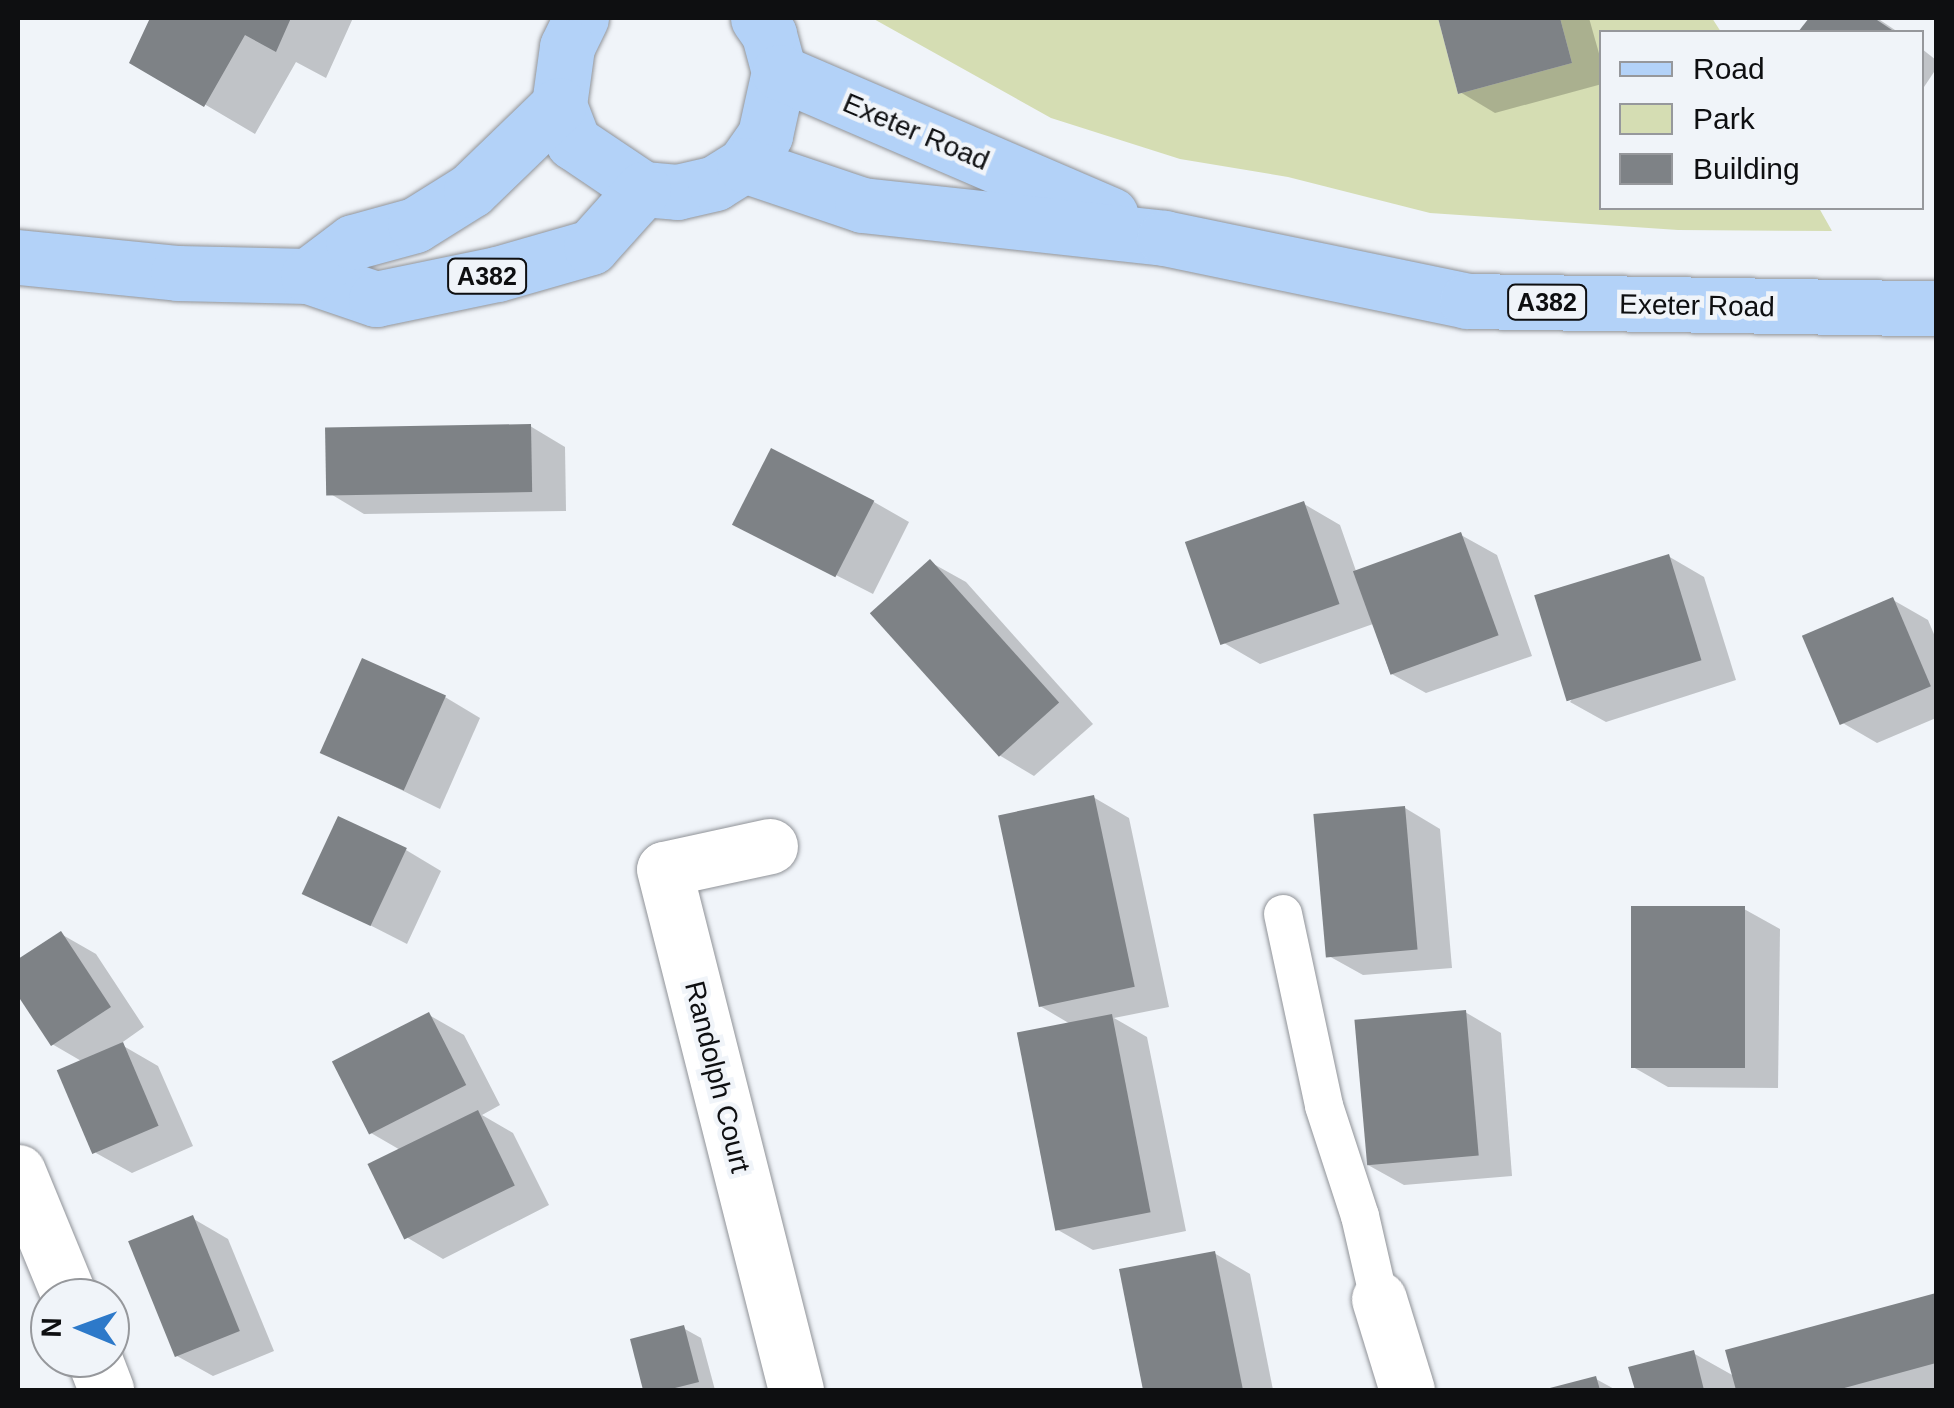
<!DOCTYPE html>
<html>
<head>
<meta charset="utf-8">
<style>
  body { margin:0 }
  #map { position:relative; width:1954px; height:1408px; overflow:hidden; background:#f0f4f9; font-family:Arial,sans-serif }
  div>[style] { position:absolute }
  .green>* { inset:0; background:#d5ddb3 }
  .shadow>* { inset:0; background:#0003 }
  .building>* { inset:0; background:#7e8286; transform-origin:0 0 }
  .roads { filter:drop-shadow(0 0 2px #909398) drop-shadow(0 0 2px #909398) }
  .service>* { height:38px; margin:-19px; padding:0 19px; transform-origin:19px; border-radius:19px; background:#fff }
  .minor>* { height:55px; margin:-27.5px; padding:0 27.5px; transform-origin:27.5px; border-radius:27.5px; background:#fff }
  .primary>* { height:55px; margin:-27.5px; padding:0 27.5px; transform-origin:27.5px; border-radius:27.5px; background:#b3d2f8 }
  span { translate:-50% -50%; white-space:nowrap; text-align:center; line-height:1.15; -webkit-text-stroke:9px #f0f4f9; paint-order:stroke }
  .shield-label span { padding:2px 8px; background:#f0f4f9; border:2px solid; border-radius:8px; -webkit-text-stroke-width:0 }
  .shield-label { font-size:25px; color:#0e0f11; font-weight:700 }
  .street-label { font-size:28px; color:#0e0f11 }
  .frame { position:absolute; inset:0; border:20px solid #0e0f11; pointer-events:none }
  .legend { position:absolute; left:1599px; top:30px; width:325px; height:180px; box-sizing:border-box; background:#f0f4f9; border:2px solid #96989c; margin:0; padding:12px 18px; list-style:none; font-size:30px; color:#0e0f11 }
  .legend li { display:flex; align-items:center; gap:20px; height:50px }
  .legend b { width:50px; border:2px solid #96989c }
  .north { position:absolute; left:30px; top:1278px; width:100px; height:100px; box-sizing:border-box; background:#f0f4f9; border:2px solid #96989c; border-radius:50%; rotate:271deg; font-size:28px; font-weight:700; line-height:40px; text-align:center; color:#0e0f11 }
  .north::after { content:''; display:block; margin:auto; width:35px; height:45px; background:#2d79c9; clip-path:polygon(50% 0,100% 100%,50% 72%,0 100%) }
</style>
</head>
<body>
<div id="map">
  <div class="green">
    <i style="clip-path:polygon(872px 18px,1438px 18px,1458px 94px,1572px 63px,1560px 18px,1712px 18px,1721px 32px,1602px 32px,1602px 208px,1819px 208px,1832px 231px,1678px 230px,1430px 213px,1288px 177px,1180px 159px,1051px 118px)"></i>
  </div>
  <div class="shadow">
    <i style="clip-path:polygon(153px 18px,353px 18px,326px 78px,296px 62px,255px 134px,133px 62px)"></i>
    <i style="clip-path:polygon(1440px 18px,1589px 18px,1602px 64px,1602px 84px,1495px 113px,1460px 92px)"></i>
    <i style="clip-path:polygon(1812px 18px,1877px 18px,1898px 32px,1801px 32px)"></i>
    <i style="clip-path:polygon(1922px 49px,1936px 60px,1936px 69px,1922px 90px)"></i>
    <i style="clip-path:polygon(530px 426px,565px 447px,566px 511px,364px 514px,329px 493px)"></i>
    <i style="clip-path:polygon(874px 502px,909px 522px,873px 594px,736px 524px)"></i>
    <i style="clip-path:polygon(1304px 504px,1340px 525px,1356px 571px,1461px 535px,1497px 555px,1532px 656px,1426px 693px,1390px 673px,1373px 624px,1260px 664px,1224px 643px)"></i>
    <i style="clip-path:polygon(1668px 556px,1704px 577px,1736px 680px,1606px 722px,1570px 702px)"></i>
    <i style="clip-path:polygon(930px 562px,966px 582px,1093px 724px,1034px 776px,999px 755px)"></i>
    <i style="clip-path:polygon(1893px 600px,1928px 620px,1936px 639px,1936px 718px,1877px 743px,1841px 722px)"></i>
    <i style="clip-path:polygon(445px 697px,480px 718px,440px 809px,324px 752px)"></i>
    <i style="clip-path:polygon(1093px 797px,1129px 818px,1169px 1007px,1114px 1018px,1147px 1037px,1186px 1231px,1093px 1250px,1058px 1230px,1072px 1025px,1040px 1006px)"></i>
    <i style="clip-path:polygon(1405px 808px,1440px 829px,1452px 968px,1363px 975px,1327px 955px)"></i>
    <i style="clip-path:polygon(406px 850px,441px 871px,407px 944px,305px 892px)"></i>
    <i style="clip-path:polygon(1744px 909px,1780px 929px,1778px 1088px,1668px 1087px,1633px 1067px)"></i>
    <i style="clip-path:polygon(61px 934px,96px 954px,144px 1027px,120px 1044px,158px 1066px,193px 1146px,132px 1173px,96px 1153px,83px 1062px,52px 1044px,18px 992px,18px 962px)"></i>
    <i style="clip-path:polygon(1465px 1012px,1501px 1033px,1512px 1176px,1404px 1185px,1368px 1165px)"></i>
    <i style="clip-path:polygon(429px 1015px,464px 1035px,500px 1105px,482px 1115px,513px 1133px,549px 1205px,443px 1259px,408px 1238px,402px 1151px,371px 1133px)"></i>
    <i style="clip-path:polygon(192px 1218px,228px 1239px,274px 1351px,213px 1376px,177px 1356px)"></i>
    <i style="clip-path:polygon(1214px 1253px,1250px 1274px,1273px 1390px,1145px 1390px,1122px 1271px)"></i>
    <i style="clip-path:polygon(1936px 1296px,1936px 1390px,1637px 1390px,1631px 1369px,1693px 1353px,1734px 1376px,1728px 1352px)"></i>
    <i style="clip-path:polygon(683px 1328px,701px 1338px,715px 1390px,646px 1390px,633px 1341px)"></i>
    <i style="clip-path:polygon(1596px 1379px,1616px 1390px,1551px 1390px)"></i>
  </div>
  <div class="building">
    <i style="clip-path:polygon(150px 18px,291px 18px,276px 52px,245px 35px,204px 107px,129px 63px)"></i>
    <i style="clip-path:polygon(1438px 18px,1560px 18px,1572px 63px,1458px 94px)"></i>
    <i style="clip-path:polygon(1809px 18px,1874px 18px,1895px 32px,1798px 32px)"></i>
    <i style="left:531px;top:424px;width:68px;height:206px;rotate:89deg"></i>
    <i style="left:771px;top:448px;width:116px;height:86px;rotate:27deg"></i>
    <i style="left:1304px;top:501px;width:109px;height:126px;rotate:71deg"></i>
    <i style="left:1461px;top:532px;width:110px;height:115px;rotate:70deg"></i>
    <i style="left:1669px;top:554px;width:111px;height:141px;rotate:73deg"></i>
    <i style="left:930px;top:559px;width:193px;height:81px;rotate:48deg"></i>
    <i style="left:1893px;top:597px;width:97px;height:99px;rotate:67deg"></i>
    <i style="left:362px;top:658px;width:92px;height:104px;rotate:24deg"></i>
    <i style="left:1094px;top:795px;width:196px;height:98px;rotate:78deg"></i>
    <i style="left:1405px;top:806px;width:144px;height:92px;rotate:85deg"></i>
    <i style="left:338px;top:816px;width:76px;height:86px;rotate:25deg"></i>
    <i style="left:1631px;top:906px;width:114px;height:162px"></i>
    <i style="clip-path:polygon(61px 931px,111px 1007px,51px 1046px,18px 996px,18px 959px)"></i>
    <i style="left:1466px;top:1010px;width:146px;height:112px;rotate:85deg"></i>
    <i style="left:429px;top:1012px;width:82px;height:109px;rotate:63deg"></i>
    <i style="left:1112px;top:1014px;width:202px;height:97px;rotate:79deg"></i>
    <i style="left:123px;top:1042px;width:91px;height:72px;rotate:67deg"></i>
    <i style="left:478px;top:1110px;width:84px;height:123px;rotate:64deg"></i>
    <i style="left:193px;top:1215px;width:125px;height:70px;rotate:68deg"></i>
    <i style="clip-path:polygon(1215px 1251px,1243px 1390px,1143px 1390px,1119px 1269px)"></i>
    <i style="clip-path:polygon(1936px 1293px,1936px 1363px,1837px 1390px,1736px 1390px,1725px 1350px)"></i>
    <i style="clip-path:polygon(684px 1325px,699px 1382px,667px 1390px,643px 1390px,630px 1339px)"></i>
    <i style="clip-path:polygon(1694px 1350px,1704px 1390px,1635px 1390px,1628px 1367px)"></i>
    <i style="clip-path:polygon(1596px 1376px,1600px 1390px,1546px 1390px,1546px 1389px)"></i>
  </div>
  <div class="roads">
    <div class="service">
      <i style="left:1283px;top:914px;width:196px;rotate:77.9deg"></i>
      <i style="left:1324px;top:1106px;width:116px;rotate:71.9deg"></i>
      <i style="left:1360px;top:1216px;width:85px;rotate:77.1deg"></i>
    </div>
    <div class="minor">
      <i style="left:770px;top:846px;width:108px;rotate:167.8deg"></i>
      <i style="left:664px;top:869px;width:537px;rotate:75.78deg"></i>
      <i style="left:18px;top:1172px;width:136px;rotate:67.6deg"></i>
      <i style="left:1379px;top:1299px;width:95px;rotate:72.9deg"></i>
      <i style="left:94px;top:1358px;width:34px;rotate:69deg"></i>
    </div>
    <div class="primary">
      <i style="left:581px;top:18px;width:32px;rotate:116deg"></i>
      <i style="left:567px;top:47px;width:59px;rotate:97.9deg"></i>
      <i style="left:559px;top:105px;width:40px;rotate:69deg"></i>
      <i style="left:573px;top:142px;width:84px;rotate:33.9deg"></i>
      <i style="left:643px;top:189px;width:34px;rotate:5deg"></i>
      <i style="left:677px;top:192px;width:39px;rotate:-13deg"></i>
      <i style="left:715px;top:183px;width:34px;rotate:-32deg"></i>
      <i style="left:744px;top:165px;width:37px;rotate:-55deg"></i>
      <i style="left:765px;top:135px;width:65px;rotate:-77.5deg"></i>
      <i style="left:779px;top:72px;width:39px;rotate:-105deg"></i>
      <i style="left:769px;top:34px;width:19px;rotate:-125deg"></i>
      <i style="left:779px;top:72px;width:361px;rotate:23.3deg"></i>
      <i style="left:744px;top:165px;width:125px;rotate:18.7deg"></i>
      <i style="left:862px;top:205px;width:304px;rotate:6.2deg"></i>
      <i style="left:1164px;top:238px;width:309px;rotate:11.7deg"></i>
      <i style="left:1467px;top:301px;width:469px;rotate:0.9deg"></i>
      <i style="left:18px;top:257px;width:161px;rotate:5.7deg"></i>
      <i style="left:178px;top:273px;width:130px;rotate:1.3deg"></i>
      <i style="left:308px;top:276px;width:72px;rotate:18.7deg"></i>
      <i style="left:376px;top:299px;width:124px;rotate:-11.7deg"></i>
      <i style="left:497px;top:274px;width:98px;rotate:-16deg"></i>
      <i style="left:591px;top:247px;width:78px;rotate:-48.1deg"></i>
      <i style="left:308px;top:276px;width:56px;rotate:-37.1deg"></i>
      <i style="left:353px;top:242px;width:64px;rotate:-15.3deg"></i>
      <i style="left:415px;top:225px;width:66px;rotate:-32deg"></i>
      <i style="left:471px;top:190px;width:122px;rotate:-44deg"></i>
    </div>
  </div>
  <div class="shield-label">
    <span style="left:487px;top:276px">A382</span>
    <span style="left:1547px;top:302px">A382</span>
  </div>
  <div class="street-label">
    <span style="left:916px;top:132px;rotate:23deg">Exeter Road</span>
    <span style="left:1697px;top:306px;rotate:1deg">Exeter Road</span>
    <span style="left:717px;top:1077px;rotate:76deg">Randolph Court</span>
  </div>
  <div class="frame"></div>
  <ul class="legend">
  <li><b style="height:12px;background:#b3d2f8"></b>Road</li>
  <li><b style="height:28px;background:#d5ddb3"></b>Park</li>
  <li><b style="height:28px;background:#7e8286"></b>Building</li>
  </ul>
  <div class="north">N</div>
</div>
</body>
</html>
